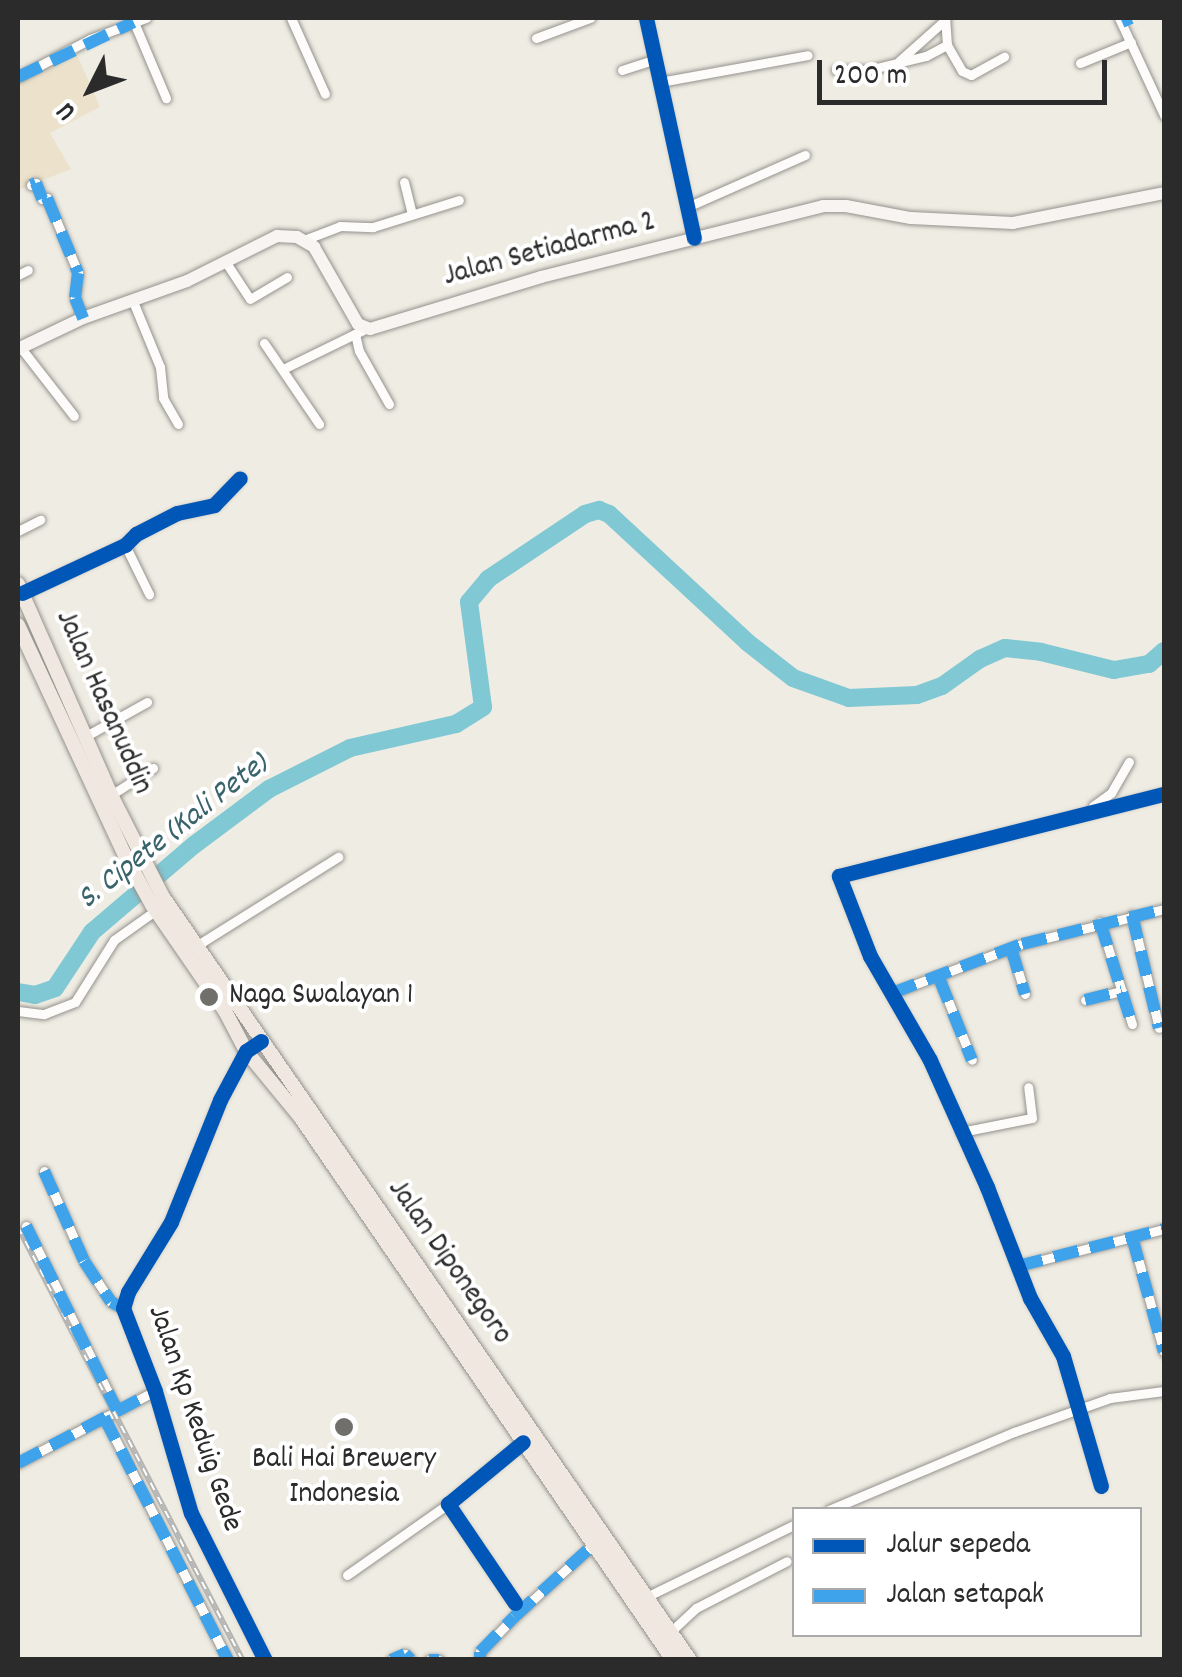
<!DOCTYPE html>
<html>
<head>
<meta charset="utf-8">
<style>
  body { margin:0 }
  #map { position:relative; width:1182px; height:1677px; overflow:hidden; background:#efece3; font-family:Dekko,sans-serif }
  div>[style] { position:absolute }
  .built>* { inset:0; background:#ece2cc }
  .river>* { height:18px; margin:-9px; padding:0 9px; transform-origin:9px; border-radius:9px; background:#80c8d4 }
  .roads { filter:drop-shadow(0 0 2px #93928d) drop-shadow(0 0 2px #93928d) }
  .minor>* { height:9px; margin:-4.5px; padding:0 4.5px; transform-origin:4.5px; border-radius:4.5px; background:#fdfcfb }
  .secondary>* { height:12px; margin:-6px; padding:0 6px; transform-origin:6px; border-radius:6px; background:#f7f4f1 }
  .trunk>* { height:14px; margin:-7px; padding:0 7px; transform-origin:7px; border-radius:7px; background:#efe7e0 }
  .rail>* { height:6px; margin-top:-3px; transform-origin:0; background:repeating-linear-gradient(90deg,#fff 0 8px,#b4b4b3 0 16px); box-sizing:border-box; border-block:2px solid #b4b4b3 }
  .quiet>* { height:12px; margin-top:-6px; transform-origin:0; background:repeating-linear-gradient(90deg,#3ea3eb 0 25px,transparent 0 37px) }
  .cycleway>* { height:15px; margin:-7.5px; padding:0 7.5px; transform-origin:7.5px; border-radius:7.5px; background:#0057b8 }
  .dots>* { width:28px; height:28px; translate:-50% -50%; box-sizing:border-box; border:5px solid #fff; border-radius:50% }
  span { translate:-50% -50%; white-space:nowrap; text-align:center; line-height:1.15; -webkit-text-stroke:8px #fff; paint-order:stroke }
  .street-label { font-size:30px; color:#2b2b2b }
  .poi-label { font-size:30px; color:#2b2b2b }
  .left { translate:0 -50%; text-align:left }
  .water-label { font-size:32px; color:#3a646c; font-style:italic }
  .frame { position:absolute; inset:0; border:20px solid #2b2b2b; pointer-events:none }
  .legend { position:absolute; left:792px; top:1507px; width:350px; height:130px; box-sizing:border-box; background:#fff; border:2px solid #aaa; margin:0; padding:12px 18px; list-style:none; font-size:30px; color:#2b2b2b }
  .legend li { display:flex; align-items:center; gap:20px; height:50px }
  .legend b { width:50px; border:2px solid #aaa }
  .north { position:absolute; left:40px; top:40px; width:100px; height:100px; -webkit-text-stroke:8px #fff; paint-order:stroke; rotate:228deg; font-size:28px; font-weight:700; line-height:40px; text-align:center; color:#2b2b2b }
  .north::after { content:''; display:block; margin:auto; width:35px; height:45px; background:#2b2b2b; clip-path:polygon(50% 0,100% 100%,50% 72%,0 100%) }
  .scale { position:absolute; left:817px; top:60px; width:290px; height:45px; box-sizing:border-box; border:5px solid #2b2b2b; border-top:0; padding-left:12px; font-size:30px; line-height:35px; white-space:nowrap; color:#2b2b2b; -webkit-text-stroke:8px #fff; paint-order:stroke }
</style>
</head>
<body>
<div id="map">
  <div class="built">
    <i style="clip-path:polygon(74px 48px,100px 107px,50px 133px,71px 169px,18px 190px,18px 77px)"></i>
  </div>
  <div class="river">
    <i style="left:18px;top:992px;width:17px;rotate:10deg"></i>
    <i style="left:35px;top:995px;width:21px;rotate:-19deg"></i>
    <i style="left:55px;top:988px;width:67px;rotate:-56.5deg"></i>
    <i style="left:92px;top:932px;width:134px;rotate:-40.5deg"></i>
    <i style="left:194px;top:845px;width:94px;rotate:-36.7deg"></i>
    <i style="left:269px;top:789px;width:91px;rotate:-26.8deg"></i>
    <i style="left:350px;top:748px;width:109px;rotate:-12.8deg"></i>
    <i style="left:456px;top:724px;width:32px;rotate:-32deg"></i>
    <i style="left:483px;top:707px;width:106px;rotate:-97.6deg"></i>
    <i style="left:469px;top:602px;width:30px;rotate:-50deg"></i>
    <i style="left:488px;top:579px;width:117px;rotate:-33.8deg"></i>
    <i style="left:585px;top:514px;width:15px;rotate:-16deg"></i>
    <i style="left:599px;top:510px;width:11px;rotate:22deg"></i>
    <i style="left:609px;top:514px;width:188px;rotate:42.8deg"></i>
    <i style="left:747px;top:642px;width:58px;rotate:38deg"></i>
    <i style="left:793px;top:678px;width:59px;rotate:19.7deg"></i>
    <i style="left:849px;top:698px;width:68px;rotate:-2.5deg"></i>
    <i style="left:917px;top:695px;width:27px;rotate:-20deg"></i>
    <i style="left:942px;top:686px;width:47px;rotate:-35.4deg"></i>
    <i style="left:980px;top:659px;width:27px;rotate:-24deg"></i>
    <i style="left:1005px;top:648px;width:36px;rotate:6deg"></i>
    <i style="left:1041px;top:652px;width:75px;rotate:13.9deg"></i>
    <i style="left:1114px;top:670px;width:36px;rotate:-10deg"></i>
    <i style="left:1149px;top:664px;width:20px;rotate:-41deg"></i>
  </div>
  <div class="roads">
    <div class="minor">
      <i style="left:291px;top:18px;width:83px;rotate:65.9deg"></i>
      <i style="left:646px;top:18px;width:225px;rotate:77.7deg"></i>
      <i style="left:1119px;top:18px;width:107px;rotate:65.1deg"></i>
      <i style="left:133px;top:20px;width:85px;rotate:67.1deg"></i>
      <i style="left:536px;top:38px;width:58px;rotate:-20.3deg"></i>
      <i style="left:947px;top:45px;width:30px;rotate:60deg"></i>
      <i style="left:962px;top:71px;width:10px;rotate:24deg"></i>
      <i style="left:971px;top:75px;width:38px;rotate:-29deg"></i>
      <i style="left:899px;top:61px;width:62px;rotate:-41.7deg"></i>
      <i style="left:1080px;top:63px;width:55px;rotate:-22.4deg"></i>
      <i style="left:622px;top:70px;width:35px;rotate:-18deg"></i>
      <i style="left:836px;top:70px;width:32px"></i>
      <i style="left:868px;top:70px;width:60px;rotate:-13.6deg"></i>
      <i style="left:926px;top:56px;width:24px;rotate:-28deg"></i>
      <i style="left:947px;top:45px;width:27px;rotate:-94deg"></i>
      <i style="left:18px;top:77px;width:81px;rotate:-27.8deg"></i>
      <i style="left:90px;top:39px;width:60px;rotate:-20.6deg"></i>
      <i style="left:660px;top:82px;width:150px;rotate:-10.3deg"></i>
      <i style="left:404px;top:182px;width:32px;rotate:76deg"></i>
      <i style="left:31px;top:185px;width:5px;rotate:-22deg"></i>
      <i style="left:36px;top:183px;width:17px;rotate:69deg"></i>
      <i style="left:42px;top:199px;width:5px;rotate:-11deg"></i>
      <i style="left:47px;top:198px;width:81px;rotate:67.5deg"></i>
      <i style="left:78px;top:273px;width:25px;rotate:97deg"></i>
      <i style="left:75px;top:298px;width:22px;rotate:68deg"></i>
      <i style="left:687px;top:207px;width:129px;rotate:-23.8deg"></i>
      <i style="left:304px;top:240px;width:39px;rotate:-21deg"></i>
      <i style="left:340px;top:226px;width:33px;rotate:2deg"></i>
      <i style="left:373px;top:227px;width:90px;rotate:-17.4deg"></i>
      <i style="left:225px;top:261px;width:45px;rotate:56.7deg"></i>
      <i style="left:250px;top:299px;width:43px;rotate:-30.7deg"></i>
      <i style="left:18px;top:275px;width:11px;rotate:-27deg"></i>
      <i style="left:132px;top:299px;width:74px;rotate:67.6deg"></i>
      <i style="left:160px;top:367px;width:31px;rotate:84deg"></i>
      <i style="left:163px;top:398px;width:30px;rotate:60deg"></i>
      <i style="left:355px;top:334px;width:17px;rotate:77deg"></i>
      <i style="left:359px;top:351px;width:61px;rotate:60.5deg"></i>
      <i style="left:264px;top:343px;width:98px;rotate:55.8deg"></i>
      <i style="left:21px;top:348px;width:86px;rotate:52.1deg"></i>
      <i style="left:283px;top:369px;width:91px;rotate:-26deg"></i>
      <i style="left:18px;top:531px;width:25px;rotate:-27deg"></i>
      <i style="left:125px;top:545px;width:55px;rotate:63.9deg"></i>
      <i style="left:22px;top:593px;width:114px;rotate:-25deg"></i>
      <i style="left:125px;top:545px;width:16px;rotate:-45deg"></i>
      <i style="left:136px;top:534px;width:46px;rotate:-27.1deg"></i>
      <i style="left:177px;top:513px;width:38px;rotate:-12deg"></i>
      <i style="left:214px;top:505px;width:37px;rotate:-46deg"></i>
      <i style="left:86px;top:736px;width:70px;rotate:-29.1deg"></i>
      <i style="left:111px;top:795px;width:50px;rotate:-32.7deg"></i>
      <i style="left:1093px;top:806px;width:22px;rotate:-36deg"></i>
      <i style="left:1111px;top:793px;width:36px;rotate:-60deg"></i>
      <i style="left:1132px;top:915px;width:116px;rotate:76.6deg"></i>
      <i style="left:1100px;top:922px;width:107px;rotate:72.6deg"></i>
      <i style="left:196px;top:946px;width:168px;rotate:-32.1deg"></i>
      <i style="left:1011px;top:948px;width:48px;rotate:73.1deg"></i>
      <i style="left:939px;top:978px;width:88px;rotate:68.1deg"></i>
      <i style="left:892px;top:993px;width:139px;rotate:-20.7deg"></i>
      <i style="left:1022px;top:944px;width:146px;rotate:-13.8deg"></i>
      <i style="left:1085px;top:1000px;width:38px;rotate:-14deg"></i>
      <i style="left:18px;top:1011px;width:26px;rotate:7deg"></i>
      <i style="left:44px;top:1014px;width:33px;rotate:-21deg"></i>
      <i style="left:75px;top:1002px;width:73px;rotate:-57.8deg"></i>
      <i style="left:114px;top:940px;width:52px;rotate:-35.5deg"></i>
      <i style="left:261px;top:1041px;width:18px;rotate:146deg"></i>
      <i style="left:246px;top:1051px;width:55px;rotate:118deg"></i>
      <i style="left:220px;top:1100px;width:131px;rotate:111.9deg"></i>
      <i style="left:171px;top:1222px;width:82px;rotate:121.6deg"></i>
      <i style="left:128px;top:1292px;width:17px;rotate:107deg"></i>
      <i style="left:123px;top:1308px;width:89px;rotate:68.9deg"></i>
      <i style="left:155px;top:1391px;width:127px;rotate:73.6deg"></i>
      <i style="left:191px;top:1513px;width:165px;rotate:63.3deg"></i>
      <i style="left:961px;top:1132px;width:72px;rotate:-11.2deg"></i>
      <i style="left:1032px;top:1118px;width:31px;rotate:-97deg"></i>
      <i style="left:44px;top:1171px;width:98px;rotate:66deg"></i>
      <i style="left:84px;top:1261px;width:49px;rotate:56.6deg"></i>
      <i style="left:111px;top:1302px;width:13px;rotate:27deg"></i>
      <i style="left:26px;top:1226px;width:205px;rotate:63.7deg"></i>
      <i style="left:1132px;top:1237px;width:119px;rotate:74.5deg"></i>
      <i style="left:1018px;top:1266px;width:151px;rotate:-14.2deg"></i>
      <i style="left:104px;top:1417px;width:273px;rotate:63deg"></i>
      <i style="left:18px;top:1463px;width:155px;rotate:-27.7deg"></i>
      <i style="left:1101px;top:1486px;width:135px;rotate:-106.3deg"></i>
      <i style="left:1063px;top:1356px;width:67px;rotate:-119.6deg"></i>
      <i style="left:1030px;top:1298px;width:119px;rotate:-111.2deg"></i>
      <i style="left:987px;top:1187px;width:139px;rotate:-114.2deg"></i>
      <i style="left:930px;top:1060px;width:120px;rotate:-120deg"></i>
      <i style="left:870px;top:956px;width:86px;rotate:-111.2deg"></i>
      <i style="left:839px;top:876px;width:335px;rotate:-14.2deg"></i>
      <i style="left:829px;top:1510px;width:201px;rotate:-22.9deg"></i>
      <i style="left:1014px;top:1432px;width:102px;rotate:-19.5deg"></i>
      <i style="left:1110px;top:1398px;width:54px;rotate:-7.4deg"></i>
      <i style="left:347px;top:1575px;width:123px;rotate:-35.1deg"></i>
      <i style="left:642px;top:1599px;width:169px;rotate:-26deg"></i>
      <i style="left:515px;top:1603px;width:120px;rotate:-124.1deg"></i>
      <i style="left:448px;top:1504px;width:97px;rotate:-39.6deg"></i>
      <i style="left:667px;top:1635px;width:40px;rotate:-43deg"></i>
      <i style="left:696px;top:1608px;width:102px;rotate:-27.3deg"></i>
      <i style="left:391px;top:1660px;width:15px;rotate:-23deg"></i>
      <i style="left:405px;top:1654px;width:8px;rotate:45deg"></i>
      <i style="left:429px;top:1660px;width:10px"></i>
      <i style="left:480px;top:1660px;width:8px;rotate:-90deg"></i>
      <i style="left:480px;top:1652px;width:49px;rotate:-45.8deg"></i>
      <i style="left:514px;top:1617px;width:110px;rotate:-42.4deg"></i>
    </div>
    <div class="secondary">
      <i style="left:18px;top:349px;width:72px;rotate:-25.5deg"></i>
      <i style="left:83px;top:318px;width:110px;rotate:-19.6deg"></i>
      <i style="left:187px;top:281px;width:101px;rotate:-26.6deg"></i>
      <i style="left:277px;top:236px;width:20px;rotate:3deg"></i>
      <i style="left:297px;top:237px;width:20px;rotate:30deg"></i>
      <i style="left:314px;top:247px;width:89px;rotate:60.3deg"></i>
      <i style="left:358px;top:324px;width:13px;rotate:23deg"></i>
      <i style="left:370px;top:329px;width:179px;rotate:-16.9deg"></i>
      <i style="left:541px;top:277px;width:291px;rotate:-14.1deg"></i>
      <i style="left:823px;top:206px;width:23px"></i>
      <i style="left:846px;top:206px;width:66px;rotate:10.5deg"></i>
      <i style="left:911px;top:218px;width:102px;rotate:2.8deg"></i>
      <i style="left:1013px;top:223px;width:154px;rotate:-11.2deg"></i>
    </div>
    <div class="trunk">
      <i style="left:18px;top:584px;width:231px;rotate:66.2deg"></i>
      <i style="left:111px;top:795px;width:114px;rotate:63deg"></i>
      <i style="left:163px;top:897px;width:927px;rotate:55.37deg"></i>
      <i style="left:18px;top:625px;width:255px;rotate:65.1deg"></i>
      <i style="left:125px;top:856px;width:56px;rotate:61.1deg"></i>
      <i style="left:152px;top:905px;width:129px;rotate:55.4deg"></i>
      <i style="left:225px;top:1011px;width:45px;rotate:62.3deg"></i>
      <i style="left:246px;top:1051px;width:87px;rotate:50.6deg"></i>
      <i style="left:301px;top:1118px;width:657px;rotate:55.54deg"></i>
    </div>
  </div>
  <div class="rail">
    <i style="left:18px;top:1227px;width:488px;rotate:62.6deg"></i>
  </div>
  <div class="quiet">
    <i style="left:1122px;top:22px;width:10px;rotate:-24deg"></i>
    <i style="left:18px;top:77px;width:128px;rotate:-25.4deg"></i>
    <i style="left:31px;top:185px;width:5px;rotate:-22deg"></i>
    <i style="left:36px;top:183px;width:17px;rotate:69deg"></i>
    <i style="left:42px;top:199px;width:5px;rotate:-11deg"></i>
    <i style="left:47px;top:198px;width:81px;rotate:67.5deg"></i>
    <i style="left:78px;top:273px;width:25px;rotate:97deg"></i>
    <i style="left:75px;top:298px;width:22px;rotate:68deg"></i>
    <i style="left:1132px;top:915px;width:116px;rotate:76.6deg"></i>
    <i style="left:1100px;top:922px;width:107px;rotate:72.6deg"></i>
    <i style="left:1011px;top:948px;width:48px;rotate:73.1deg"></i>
    <i style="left:939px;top:978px;width:88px;rotate:68.1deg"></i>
    <i style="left:892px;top:993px;width:139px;rotate:-20.7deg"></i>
    <i style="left:1022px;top:944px;width:146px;rotate:-13.8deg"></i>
    <i style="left:1085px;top:1000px;width:38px;rotate:-14deg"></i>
    <i style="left:44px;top:1171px;width:98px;rotate:66deg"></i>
    <i style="left:84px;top:1261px;width:49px;rotate:56.6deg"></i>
    <i style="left:111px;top:1302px;width:13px;rotate:27deg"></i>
    <i style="left:26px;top:1226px;width:205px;rotate:63.7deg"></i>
    <i style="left:1132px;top:1237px;width:119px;rotate:74.5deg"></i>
    <i style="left:1018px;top:1266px;width:151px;rotate:-14.2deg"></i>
    <i style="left:104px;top:1417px;width:273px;rotate:63deg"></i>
    <i style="left:18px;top:1463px;width:155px;rotate:-27.7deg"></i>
    <i style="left:391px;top:1660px;width:15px;rotate:-23deg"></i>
    <i style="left:405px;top:1654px;width:8px;rotate:45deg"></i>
    <i style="left:429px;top:1660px;width:10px"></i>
    <i style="left:480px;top:1660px;width:8px;rotate:-90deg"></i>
    <i style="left:480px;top:1652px;width:49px;rotate:-45.8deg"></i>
    <i style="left:514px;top:1617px;width:110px;rotate:-42.4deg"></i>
  </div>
  <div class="cycleway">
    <i style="left:646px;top:18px;width:225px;rotate:77.7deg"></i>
    <i style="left:22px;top:593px;width:114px;rotate:-25deg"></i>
    <i style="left:125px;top:545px;width:16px;rotate:-45deg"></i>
    <i style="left:136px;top:534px;width:46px;rotate:-27.1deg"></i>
    <i style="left:177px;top:513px;width:38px;rotate:-12deg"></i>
    <i style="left:214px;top:505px;width:37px;rotate:-46deg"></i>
    <i style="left:261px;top:1041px;width:18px;rotate:146deg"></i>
    <i style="left:246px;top:1051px;width:55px;rotate:118deg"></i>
    <i style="left:220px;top:1100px;width:131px;rotate:111.9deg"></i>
    <i style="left:171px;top:1222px;width:82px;rotate:121.6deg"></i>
    <i style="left:128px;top:1292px;width:17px;rotate:107deg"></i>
    <i style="left:123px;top:1308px;width:89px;rotate:68.9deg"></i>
    <i style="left:155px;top:1391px;width:127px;rotate:73.6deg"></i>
    <i style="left:191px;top:1513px;width:165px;rotate:63.3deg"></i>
    <i style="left:1101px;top:1486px;width:135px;rotate:-106.3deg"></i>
    <i style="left:1063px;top:1356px;width:67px;rotate:-119.6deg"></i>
    <i style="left:1030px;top:1298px;width:119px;rotate:-111.2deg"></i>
    <i style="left:987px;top:1187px;width:139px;rotate:-114.2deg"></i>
    <i style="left:930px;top:1060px;width:120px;rotate:-120deg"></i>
    <i style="left:870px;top:956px;width:86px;rotate:-111.2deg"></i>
    <i style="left:839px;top:876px;width:335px;rotate:-14.2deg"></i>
    <i style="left:515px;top:1603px;width:120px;rotate:-124.1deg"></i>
    <i style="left:448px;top:1504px;width:97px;rotate:-39.6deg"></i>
  </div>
  <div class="dots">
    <i style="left:209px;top:997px;background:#706f6b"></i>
    <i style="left:344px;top:1427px;background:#706f6b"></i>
  </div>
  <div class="street-label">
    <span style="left:550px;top:251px;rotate:-15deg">Jalan Setiadarma 2</span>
    <span style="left:102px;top:703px;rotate:66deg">Jalan Hasanuddin</span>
    <span style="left:448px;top:1263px;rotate:55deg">Jalan Diponegoro</span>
    <span style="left:193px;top:1419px;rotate:71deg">Jalan Kp Keduig Gede</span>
  </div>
  <div class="poi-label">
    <span class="left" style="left:229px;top:997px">Naga Swalayan 1</span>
    <span style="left:344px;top:1478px">Bali Hai Brewery<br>Indonesia</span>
  </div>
  <div class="water-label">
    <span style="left:174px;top:833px;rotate:-38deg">S. Cipete (Kali Pete)</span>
  </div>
  <div class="frame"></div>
  <ul class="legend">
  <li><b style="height:12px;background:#0057b8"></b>Jalur sepeda</li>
  <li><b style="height:12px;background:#3ea3eb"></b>Jalan setapak</li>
  </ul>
  <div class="north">U</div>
  <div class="scale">200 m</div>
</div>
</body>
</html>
